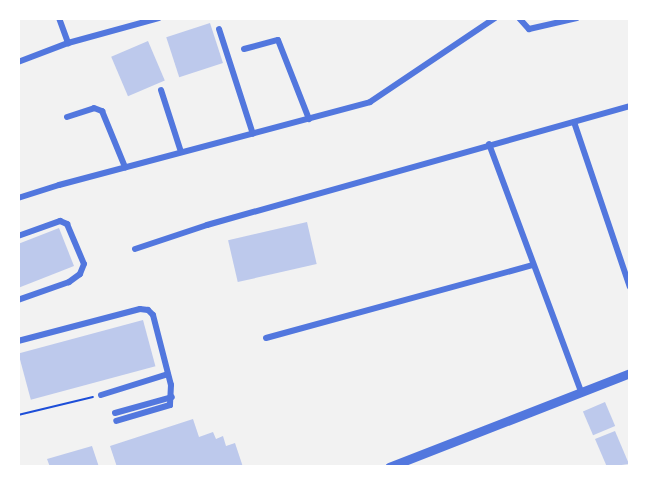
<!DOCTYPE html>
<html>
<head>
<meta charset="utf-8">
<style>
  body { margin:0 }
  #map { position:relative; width:648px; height:485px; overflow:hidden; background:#f2f2f2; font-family:"Noto Sans",sans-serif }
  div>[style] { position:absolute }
  .building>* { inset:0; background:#bdc9ec; transform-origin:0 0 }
  .path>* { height:2px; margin:-1px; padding:0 1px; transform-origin:1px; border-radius:1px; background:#1d4ed8 }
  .minor>* { height:6px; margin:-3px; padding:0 3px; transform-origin:3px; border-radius:3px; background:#5277de }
  .tertiary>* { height:9px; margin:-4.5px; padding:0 4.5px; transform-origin:4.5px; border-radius:4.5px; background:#5277de }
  span { translate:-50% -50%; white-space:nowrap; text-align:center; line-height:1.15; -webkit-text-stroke:4.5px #fff; paint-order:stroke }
  .frame { position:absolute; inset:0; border:20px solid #fff; pointer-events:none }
</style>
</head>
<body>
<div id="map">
  <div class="building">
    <i style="left:210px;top:23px;width:42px;height:46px;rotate:72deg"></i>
    <i style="left:148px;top:41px;width:43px;height:40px;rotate:67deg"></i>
    <i style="left:307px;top:222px;width:43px;height:81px;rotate:77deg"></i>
    <i style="clip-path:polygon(59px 228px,74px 266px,18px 288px,18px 244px)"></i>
    <i style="left:143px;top:320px;width:48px;height:129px;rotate:75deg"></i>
    <i style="left:605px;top:402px;width:26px;height:24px;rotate:67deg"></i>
    <i style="clip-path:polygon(193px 419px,199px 437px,213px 432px,216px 439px,223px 436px,226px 446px,235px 443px,243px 467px,117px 467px,110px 446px)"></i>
    <i style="clip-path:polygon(615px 431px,629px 464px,607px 467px,595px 439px)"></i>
    <i style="clip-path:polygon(92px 446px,99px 467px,50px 467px,47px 459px)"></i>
  </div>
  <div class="path">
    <i style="left:18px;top:415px;width:77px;rotate:-13.5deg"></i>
  </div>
  <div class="minor">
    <i style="left:59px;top:18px;width:27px;rotate:70deg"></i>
    <i style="left:519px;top:18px;width:15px;rotate:48deg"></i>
    <i style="left:529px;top:29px;width:49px;rotate:-12.9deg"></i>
    <i style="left:219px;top:29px;width:110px;rotate:72.1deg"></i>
    <i style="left:244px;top:49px;width:35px;rotate:-15deg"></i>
    <i style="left:278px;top:40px;width:85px;rotate:68.6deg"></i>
    <i style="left:18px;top:62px;width:53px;rotate:-20.8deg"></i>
    <i style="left:68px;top:43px;width:94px;rotate:-15.4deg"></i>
    <i style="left:161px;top:90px;width:65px;rotate:72.1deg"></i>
    <i style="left:67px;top:117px;width:28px;rotate:-18deg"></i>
    <i style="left:94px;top:108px;width:9px;rotate:21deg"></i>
    <i style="left:102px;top:111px;width:61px;rotate:67.7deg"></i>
    <i style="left:574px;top:122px;width:174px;rotate:71.3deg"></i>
    <i style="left:489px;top:144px;width:265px;rotate:69.6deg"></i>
    <i style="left:18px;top:198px;width:43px;rotate:-17.6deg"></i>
    <i style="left:59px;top:185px;width:322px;rotate:-14.9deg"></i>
    <i style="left:370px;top:102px;width:151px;rotate:-33.9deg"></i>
    <i style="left:18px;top:236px;width:45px;rotate:-19.7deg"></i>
    <i style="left:60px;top:221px;width:8px;rotate:23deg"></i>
    <i style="left:67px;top:224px;width:43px;rotate:67deg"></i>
    <i style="left:84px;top:264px;width:11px;rotate:112deg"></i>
    <i style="left:80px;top:274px;width:14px;rotate:144deg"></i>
    <i style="left:69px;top:282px;width:54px;rotate:160.6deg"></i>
    <i style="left:135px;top:249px;width:76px;rotate:-18.4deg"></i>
    <i style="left:207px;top:225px;width:439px;rotate:-15.7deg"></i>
    <i style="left:266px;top:338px;width:276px;rotate:-15.3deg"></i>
    <i style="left:18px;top:341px;width:126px;rotate:-14.7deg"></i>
    <i style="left:140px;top:309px;width:8px;rotate:7deg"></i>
    <i style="left:148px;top:310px;width:7px;rotate:45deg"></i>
    <i style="left:153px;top:315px;width:72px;rotate:75.6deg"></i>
    <i style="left:171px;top:385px;width:20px;rotate:93deg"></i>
    <i style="left:170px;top:405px;width:56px;rotate:163.5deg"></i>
    <i style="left:101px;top:395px;width:70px;rotate:-17.4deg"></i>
    <i style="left:115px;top:413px;width:59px;rotate:-15.7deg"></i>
  </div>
  <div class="tertiary">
    <i style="left:389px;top:467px;width:259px;rotate:-21.3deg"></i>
  </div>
  <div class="frame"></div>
</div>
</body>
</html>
